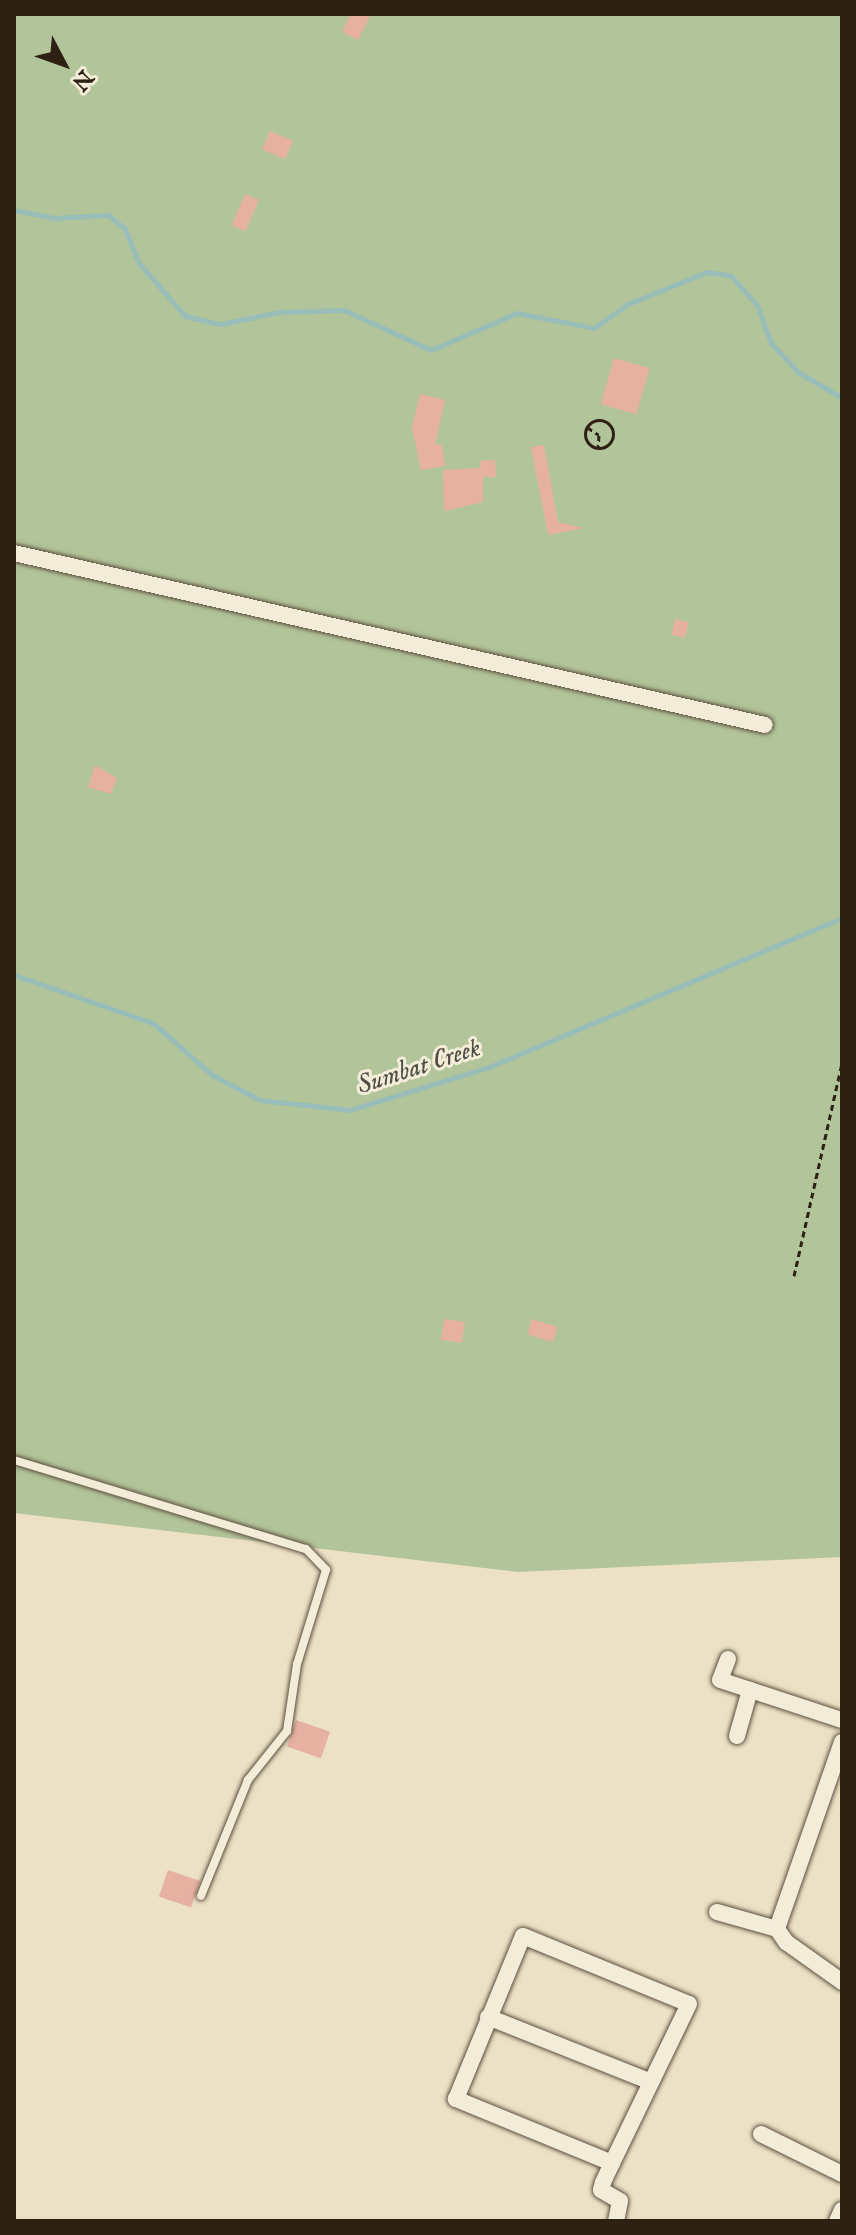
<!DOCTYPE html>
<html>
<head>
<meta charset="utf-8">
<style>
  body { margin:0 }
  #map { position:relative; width:856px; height:2235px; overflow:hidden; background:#ece1c5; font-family:"IM FELL English",serif }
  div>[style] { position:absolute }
  .green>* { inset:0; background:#b2c499 }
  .stream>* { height:5px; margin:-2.5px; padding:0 2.5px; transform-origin:2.5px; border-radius:2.5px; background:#99bdb8 }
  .building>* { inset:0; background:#e6b1a1; transform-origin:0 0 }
  .path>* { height:3px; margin-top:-1.5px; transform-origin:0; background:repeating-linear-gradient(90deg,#2e2012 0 6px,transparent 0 10px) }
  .path>.ring { margin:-1.5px; padding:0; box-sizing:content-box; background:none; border:3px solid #2e2012; border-radius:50% }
  .roads { filter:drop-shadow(0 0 2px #5e503f) drop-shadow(0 0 2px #5e503f) }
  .lane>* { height:8px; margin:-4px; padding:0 4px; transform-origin:4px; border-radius:4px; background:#f3ecd9 }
  .street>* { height:16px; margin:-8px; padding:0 8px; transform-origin:8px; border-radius:8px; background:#f3ecd9 }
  span { translate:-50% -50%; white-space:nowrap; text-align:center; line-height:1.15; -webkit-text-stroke:6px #f3ecd9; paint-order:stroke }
  .water-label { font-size:26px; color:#4e4f44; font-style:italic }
  .frame { position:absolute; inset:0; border:16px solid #2e2012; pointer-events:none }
  .north { position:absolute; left:24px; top:24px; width:80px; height:80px; -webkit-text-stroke:6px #f3ecd9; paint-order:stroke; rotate:131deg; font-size:22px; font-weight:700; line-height:32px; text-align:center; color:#2e2012 }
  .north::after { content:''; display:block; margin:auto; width:28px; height:36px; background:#2e2012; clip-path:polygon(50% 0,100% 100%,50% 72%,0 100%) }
</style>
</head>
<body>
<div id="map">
  <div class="green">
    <i style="clip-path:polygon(14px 14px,842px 14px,842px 1557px,518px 1572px,14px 1513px)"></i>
  </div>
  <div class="stream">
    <i style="left:14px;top:210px;width:41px;rotate:11.3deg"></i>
    <i style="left:54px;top:218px;width:54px;rotate:-3.2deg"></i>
    <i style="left:108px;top:215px;width:22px;rotate:39deg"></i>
    <i style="left:125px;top:229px;width:37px;rotate:68deg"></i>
    <i style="left:139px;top:263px;width:70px;rotate:49deg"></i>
    <i style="left:185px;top:316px;width:37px;rotate:13deg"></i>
    <i style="left:221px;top:324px;width:59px;rotate:-11.7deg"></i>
    <i style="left:279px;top:312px;width:65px;rotate:-1.8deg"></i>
    <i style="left:344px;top:310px;width:96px;rotate:24.7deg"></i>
    <i style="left:431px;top:350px;width:94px;rotate:-23.3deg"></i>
    <i style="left:517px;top:313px;width:78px;rotate:11deg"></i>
    <i style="left:594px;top:328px;width:42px;rotate:-35.2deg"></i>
    <i style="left:628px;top:304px;width:85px;rotate:-22.1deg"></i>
    <i style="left:707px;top:272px;width:24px;rotate:9deg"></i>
    <i style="left:731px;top:276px;width:39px;rotate:48deg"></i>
    <i style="left:757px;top:305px;width:40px;rotate:69.8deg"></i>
    <i style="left:771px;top:343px;width:40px;rotate:47deg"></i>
    <i style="left:798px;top:372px;width:51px;rotate:30.6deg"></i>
    <i style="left:14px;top:975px;width:147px;rotate:19.1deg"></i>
    <i style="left:153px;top:1023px;width:79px;rotate:41.4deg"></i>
    <i style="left:212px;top:1075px;width:54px;rotate:27.5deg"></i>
    <i style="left:260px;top:1100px;width:91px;rotate:6.3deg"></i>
    <i style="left:350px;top:1110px;width:145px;rotate:-17.2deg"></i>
    <i style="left:489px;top:1067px;width:383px;rotate:-22.9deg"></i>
  </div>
  <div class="building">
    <i style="clip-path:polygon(351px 14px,371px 14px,358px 40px,342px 32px)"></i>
    <i style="left:270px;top:131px;width:25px;height:20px;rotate:23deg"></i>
    <i style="left:245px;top:194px;width:15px;height:34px;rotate:23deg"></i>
    <i style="left:614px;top:358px;width:37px;height:48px;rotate:16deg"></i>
    <i style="clip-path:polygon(420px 394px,445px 400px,435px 445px,442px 444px,445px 466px,421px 470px,412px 427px)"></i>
    <i style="clip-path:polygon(544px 445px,558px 522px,584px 528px,548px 535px,531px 447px)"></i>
    <i style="clip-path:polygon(495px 460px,496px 477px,483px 477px,483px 502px,444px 511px,443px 470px,480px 468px,480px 461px)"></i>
    <i style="left:675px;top:619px;width:14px;height:16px;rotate:12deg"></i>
    <i style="clip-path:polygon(95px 765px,117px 778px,111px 794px,88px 787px)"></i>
    <i style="left:444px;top:1319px;width:21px;height:21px;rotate:8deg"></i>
    <i style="left:532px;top:1319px;width:27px;height:16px;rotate:17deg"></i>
    <i style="left:296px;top:1720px;width:36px;height:28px;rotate:19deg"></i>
    <i style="left:168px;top:1870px;width:34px;height:28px;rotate:19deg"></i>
  </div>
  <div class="path">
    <i class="ring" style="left:585px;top:420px;width:25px;height:25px"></i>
    <i style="left:587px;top:427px;width:14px;rotate:34deg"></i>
    <i style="left:599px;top:435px;width:13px;rotate:94deg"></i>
    <i style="left:794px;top:1276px;width:218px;rotate:-77.3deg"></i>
  </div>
  <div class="roads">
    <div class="lane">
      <i style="left:14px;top:1460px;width:305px;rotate:17deg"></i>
      <i style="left:306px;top:1549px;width:29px;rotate:46deg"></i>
      <i style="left:326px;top:1570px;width:98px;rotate:107.1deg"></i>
      <i style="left:297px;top:1664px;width:68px;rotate:98.5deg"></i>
      <i style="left:287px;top:1731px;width:63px;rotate:128.5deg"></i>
      <i style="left:248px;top:1780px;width:125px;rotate:112.1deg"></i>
    </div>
    <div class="street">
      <i style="left:14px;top:553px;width:770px;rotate:12.9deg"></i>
      <i style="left:728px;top:1659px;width:22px;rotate:111deg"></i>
      <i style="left:720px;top:1680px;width:128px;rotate:18.2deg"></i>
      <i style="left:737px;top:1736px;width:48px;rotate:-74.2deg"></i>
      <i style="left:842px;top:1742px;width:198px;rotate:109.2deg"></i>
      <i style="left:777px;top:1929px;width:16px;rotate:55deg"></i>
      <i style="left:786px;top:1942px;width:69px;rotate:35.5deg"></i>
      <i style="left:717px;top:1912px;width:62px;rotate:15.8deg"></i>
      <i style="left:488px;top:2017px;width:175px;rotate:21.7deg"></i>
      <i style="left:761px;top:2134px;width:90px;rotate:26.3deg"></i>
      <i style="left:612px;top:2163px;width:169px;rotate:-157.7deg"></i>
      <i style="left:456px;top:2099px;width:176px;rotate:-67.7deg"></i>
      <i style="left:523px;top:1936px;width:179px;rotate:22.3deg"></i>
      <i style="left:689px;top:2004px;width:177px;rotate:115.8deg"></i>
      <i style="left:612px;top:2163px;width:21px;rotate:115deg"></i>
      <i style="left:603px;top:2182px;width:8px;rotate:104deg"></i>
      <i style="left:601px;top:2190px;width:22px;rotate:30deg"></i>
      <i style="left:620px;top:2201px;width:20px;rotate:101deg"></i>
      <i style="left:837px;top:2221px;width:12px;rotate:-66deg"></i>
    </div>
  </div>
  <div class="water-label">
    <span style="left:419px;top:1067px;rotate:-18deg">Sumbat Creek</span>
  </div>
  <div class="frame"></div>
  <div class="north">N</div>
</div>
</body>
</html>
